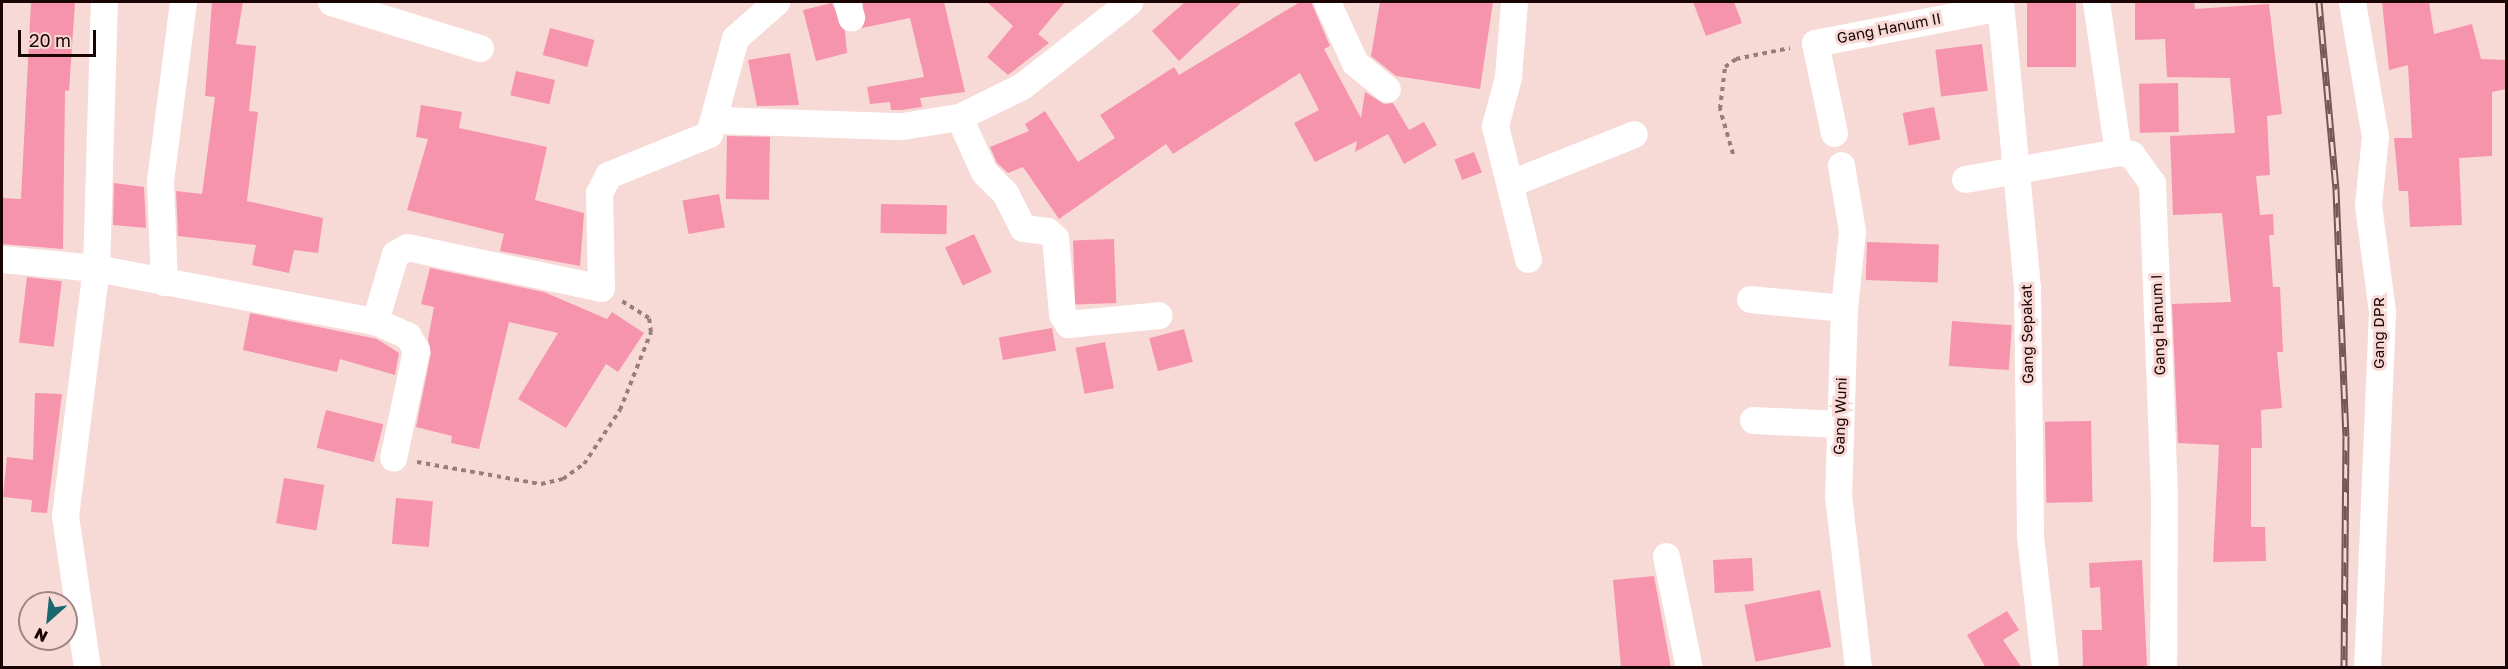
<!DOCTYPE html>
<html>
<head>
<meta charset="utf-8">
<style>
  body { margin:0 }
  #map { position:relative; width:2508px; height:669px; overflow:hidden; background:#f7d9d6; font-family:"Golos Text",sans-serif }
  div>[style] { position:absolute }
  .building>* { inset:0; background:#f794ad; transform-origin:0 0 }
  .path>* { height:4px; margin-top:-2px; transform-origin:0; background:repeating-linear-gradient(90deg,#987d7b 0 4.5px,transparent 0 9px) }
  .street>* { height:27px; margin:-13.5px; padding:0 13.5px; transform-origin:13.5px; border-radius:13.5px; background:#fff }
  .rail>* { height:7px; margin-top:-3.5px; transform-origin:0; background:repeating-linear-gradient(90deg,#f7d9d6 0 14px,#725857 0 28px); box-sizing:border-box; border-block:2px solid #725857 }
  span { translate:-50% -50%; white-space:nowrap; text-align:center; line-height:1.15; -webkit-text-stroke:6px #f7d9d6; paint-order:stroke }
  .street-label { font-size:15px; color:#1b0404 }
  .frame { position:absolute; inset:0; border:3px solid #1b0404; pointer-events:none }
  .north { position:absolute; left:18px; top:591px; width:60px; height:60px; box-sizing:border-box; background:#f7d9d6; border:2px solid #9f8482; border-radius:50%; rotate:207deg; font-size:16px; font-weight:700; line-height:24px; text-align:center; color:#1b0404 }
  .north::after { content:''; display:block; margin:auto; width:21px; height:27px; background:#1a676e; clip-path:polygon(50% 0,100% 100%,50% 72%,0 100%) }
  .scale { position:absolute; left:18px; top:30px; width:78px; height:27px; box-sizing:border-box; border:3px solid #1b0404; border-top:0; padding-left:8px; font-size:18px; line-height:21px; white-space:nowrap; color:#1b0404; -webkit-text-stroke:4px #f7d9d6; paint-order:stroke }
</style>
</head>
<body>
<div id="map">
  <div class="building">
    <i style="clip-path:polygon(31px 2px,75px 2px,69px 91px,65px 90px,63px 249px,2px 244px,2px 198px,21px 199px)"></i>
    <i style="clip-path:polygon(212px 2px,243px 2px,236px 44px,256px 46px,249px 111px,258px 112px,247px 201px,323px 218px,318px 253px,294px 250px,289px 273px,252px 265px,256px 245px,178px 236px,176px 191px,202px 194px,215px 97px,205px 96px)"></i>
    <i style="clip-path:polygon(863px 2px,944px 2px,965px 92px,920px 98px,922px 107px,901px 110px,891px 110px,890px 102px,870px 104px,867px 87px,924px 77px,910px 18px,862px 28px)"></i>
    <i style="clip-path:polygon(987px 2px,1065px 2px,1038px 34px,1049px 43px,1008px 75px,987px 57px,1013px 26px)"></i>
    <i style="clip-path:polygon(1185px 2px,1242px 2px,1179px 61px,1152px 31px)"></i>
    <i style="clip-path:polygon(1300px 2px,1311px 2px,1330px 46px,1324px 49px,1361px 118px,1365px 92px,1384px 104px,1393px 103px,1409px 130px,1424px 122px,1437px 145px,1404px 164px,1388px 134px,1355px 152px,1357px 141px,1315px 162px,1294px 123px,1319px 110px,1300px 73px,1173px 154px,1166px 144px,1059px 219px,1023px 167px,1008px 173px,997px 163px,990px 147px,1029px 131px,1025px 124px,1045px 111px,1078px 162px,1115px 138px,1100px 115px,1174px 67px,1179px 75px)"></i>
    <i style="clip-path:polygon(1380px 2px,1493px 2px,1480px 89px,1396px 76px,1371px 56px)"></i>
    <i style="clip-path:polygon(1693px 2px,1734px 2px,1742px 23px,1706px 36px)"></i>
    <i style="left:2027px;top:2px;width:49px;height:65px"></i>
    <i style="clip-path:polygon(2135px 2px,2194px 2px,2195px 9px,2269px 4px,2282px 114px,2267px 116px,2270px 175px,2256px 176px,2260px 215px,2273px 214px,2274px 235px,2269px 235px,2273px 287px,2280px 287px,2283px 352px,2277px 352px,2282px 408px,2261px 410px,2262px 448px,2251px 448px,2251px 527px,2265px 527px,2266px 561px,2213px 562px,2219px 445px,2178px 443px,2172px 304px,2231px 302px,2222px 213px,2173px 215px,2170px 136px,2235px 133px,2230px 78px,2167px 77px,2165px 39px,2135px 40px)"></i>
    <i style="clip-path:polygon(2382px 2px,2429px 2px,2434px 34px,2472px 24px,2481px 59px,2506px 60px,2506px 89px,2492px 92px,2492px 156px,2459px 158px,2462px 225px,2410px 227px,2408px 191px,2399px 191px,2394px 138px,2412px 138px,2408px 65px,2389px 70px)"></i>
    <i style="clip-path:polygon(832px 3px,845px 31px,847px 53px,816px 61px,803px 10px)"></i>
    <i style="left:550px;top:28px;width:46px;height:28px;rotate:15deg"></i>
    <i style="left:1982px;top:44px;width:47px;height:47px;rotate:83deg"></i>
    <i style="clip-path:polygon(790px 53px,799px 105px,757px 106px,748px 60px)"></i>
    <i style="left:516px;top:71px;width:40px;height:25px;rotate:13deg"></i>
    <i style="left:2178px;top:83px;width:49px;height:39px;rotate:89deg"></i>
    <i style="clip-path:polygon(421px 105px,462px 112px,459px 128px,547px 147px,535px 200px,584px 213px,580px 266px,500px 251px,504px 234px,407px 210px,428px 139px,416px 137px)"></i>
    <i style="left:1934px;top:107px;width:33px;height:32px;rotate:79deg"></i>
    <i style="left:727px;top:136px;width:43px;height:63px;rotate:1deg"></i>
    <i style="left:1474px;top:152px;width:22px;height:21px;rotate:69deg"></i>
    <i style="clip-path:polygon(114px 183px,144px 187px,146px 228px,113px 225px)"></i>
    <i style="left:719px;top:194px;width:34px;height:37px;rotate:80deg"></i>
    <i style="left:881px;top:204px;width:66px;height:29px;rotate:1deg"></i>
    <i style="left:974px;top:234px;width:42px;height:32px;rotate:65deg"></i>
    <i style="left:1114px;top:239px;width:64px;height:41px;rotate:88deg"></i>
    <i style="left:1867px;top:242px;width:72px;height:38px;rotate:2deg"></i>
    <i style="clip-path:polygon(430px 268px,544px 292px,607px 319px,612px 312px,644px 333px,618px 372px,606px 364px,566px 428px,518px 399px,558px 333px,509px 322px,479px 449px,451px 443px,452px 436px,416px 427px,431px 353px,428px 339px,434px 307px,421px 304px)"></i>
    <i style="left:27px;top:277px;width:35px;height:66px;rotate:7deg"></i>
    <i style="clip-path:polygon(250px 313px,377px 339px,399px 353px,395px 375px,340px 359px,337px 372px,243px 350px)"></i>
    <i style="left:1952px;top:321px;width:60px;height:45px;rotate:4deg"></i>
    <i style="left:1052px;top:328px;width:23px;height:54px;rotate:80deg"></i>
    <i style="left:1184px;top:329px;width:34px;height:36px;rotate:75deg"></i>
    <i style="left:1105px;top:342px;width:47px;height:30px;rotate:79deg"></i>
    <i style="clip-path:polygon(35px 393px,62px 394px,47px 513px,31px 512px,32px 500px,3px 497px,7px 457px,33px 460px)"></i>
    <i style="left:326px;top:410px;width:59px;height:39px;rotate:14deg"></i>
    <i style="left:2091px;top:421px;width:81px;height:46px;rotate:89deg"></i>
    <i style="left:284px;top:478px;width:41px;height:46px;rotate:10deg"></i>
    <i style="left:396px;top:498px;width:37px;height:46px;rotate:5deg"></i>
    <i style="left:1752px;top:558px;width:33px;height:39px;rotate:87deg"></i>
    <i style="clip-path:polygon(2142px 560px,2147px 668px,2083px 668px,2082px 630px,2102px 630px,2100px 587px,2090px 588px,2089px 563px)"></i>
    <i style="clip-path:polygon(1654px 576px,1671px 668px,1621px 668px,1613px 580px)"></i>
    <i style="left:1820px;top:590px;width:58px;height:77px;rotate:79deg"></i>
    <i style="clip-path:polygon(2007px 611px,2019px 630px,2003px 640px,2022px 668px,1986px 668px,1967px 635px)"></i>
  </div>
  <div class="path">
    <i style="left:1733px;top:154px;width:47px;rotate:-106.1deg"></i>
    <i style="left:1720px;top:109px;width:42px;rotate:-83.2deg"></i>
    <i style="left:1725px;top:67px;width:14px;rotate:-36deg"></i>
    <i style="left:1736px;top:59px;width:55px;rotate:-11.5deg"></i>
    <i style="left:417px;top:462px;width:126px;rotate:10.1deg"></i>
    <i style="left:541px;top:484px;width:23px;rotate:-13deg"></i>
    <i style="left:563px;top:479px;width:26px;rotate:-36deg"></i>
    <i style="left:584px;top:464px;width:65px;rotate:-56.3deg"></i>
    <i style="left:620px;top:410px;width:84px;rotate:-68.3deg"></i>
    <i style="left:651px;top:332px;width:14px;rotate:-98deg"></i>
    <i style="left:649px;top:318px;width:32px;rotate:-148deg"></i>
  </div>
  <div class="street">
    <i style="left:331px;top:2px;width:156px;rotate:17.2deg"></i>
    <i style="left:847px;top:2px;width:16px;rotate:75deg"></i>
    <i style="left:1327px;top:2px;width:67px;rotate:65.3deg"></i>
    <i style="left:1355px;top:63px;width:41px;rotate:39.1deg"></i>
    <i style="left:1514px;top:2px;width:75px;rotate:94.6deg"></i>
    <i style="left:1508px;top:77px;width:51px;rotate:104.9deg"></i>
    <i style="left:1495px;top:126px;width:137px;rotate:76.1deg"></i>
    <i style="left:2000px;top:2px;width:286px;rotate:84.6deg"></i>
    <i style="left:2027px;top:287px;width:249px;rotate:89.3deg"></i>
    <i style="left:2030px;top:536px;width:133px;rotate:83.5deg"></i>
    <i style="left:2096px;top:2px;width:152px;rotate:81.7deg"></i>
    <i style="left:2118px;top:152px;width:13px;rotate:9deg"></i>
    <i style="left:2131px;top:154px;width:36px;rotate:54deg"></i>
    <i style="left:2152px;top:183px;width:316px;rotate:87.8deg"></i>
    <i style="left:2164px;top:499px;width:169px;rotate:90.3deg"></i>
    <i style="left:2352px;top:2px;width:136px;rotate:80.3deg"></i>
    <i style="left:2375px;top:136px;width:69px;rotate:95.8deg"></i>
    <i style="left:2368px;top:205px;width:108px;rotate:82.5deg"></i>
    <i style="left:2382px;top:312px;width:356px;rotate:92.4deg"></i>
    <i style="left:959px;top:117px;width:60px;rotate:65.6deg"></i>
    <i style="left:984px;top:172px;width:30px;rotate:45deg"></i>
    <i style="left:1005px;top:193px;width:39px;rotate:63deg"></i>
    <i style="left:1023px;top:228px;width:24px;rotate:7deg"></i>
    <i style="left:1047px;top:231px;width:11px;rotate:41deg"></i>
    <i style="left:1055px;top:238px;width:76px;rotate:84.7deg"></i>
    <i style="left:1062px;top:314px;width:12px;rotate:59deg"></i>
    <i style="left:1068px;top:324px;width:91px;rotate:-5.6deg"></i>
    <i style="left:717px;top:120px;width:185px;rotate:1.9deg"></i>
    <i style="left:902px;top:126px;width:58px;rotate:-9deg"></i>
    <i style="left:959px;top:117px;width:70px;rotate:-26.2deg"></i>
    <i style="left:1022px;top:86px;width:136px;rotate:-38.1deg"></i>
    <i style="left:1834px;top:133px;width:92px;rotate:-101.9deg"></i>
    <i style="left:1815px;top:43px;width:188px;rotate:-11deg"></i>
    <i style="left:1841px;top:165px;width:67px;rotate:80.5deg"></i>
    <i style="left:1852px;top:231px;width:77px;rotate:95.9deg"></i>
    <i style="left:1844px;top:308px;width:187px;rotate:91.8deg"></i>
    <i style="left:1838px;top:495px;width:174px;rotate:83.4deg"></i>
    <i style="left:1965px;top:179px;width:155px;rotate:-10deg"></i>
    <i style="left:1511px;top:183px;width:132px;rotate:-21.7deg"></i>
    <i style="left:2px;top:259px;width:94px;rotate:5.5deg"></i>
    <i style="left:96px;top:268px;width:284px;rotate:10.8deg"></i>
    <i style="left:375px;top:321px;width:70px;rotate:-73.4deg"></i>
    <i style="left:395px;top:254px;width:14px;rotate:-30deg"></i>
    <i style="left:407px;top:247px;width:198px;rotate:11.9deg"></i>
    <i style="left:601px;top:288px;width:95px;rotate:-91.2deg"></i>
    <i style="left:599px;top:193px;width:20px;rotate:-63deg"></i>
    <i style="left:608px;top:175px;width:109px;rotate:-22.1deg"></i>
    <i style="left:709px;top:134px;width:99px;rotate:-74.8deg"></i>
    <i style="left:735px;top:38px;width:55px;rotate:-41.3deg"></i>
    <i style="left:164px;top:282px;width:101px;rotate:-92.3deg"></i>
    <i style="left:160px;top:181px;width:180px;rotate:-82.7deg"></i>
    <i style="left:1750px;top:299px;width:94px;rotate:5.5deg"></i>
    <i style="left:375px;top:321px;width:36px;rotate:24deg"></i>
    <i style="left:408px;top:336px;width:16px;rotate:60deg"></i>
    <i style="left:416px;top:350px;width:110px;rotate:102deg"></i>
    <i style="left:1753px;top:420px;width:87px;rotate:2.6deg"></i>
    <i style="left:1666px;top:556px;width:114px;rotate:78.4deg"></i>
    <i style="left:87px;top:668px;width:154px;rotate:-98.2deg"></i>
    <i style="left:65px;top:516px;width:250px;rotate:-82.9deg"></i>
    <i style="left:96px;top:268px;width:266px;rotate:-88.3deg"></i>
  </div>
  <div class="rail">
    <i style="left:2319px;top:2px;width:188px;rotate:84.8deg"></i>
    <i style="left:2336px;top:189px;width:247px;rotate:87.7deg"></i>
    <i style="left:2346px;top:436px;width:232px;rotate:90.5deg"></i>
  </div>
  <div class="street-label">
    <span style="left:1889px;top:28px;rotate:-11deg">Gang Hanum II</span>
    <span style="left:2158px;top:325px;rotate:-92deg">Gang Hanum I</span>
    <span style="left:2379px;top:333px;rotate:-90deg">Gang DPR</span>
    <span style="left:2027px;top:334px;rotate:-91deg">Gang Sepakat</span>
    <span style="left:1840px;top:416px;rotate:-88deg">Gang Wuni</span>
  </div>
  <div class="frame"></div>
  <div class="north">N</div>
  <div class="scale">20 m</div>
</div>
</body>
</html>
